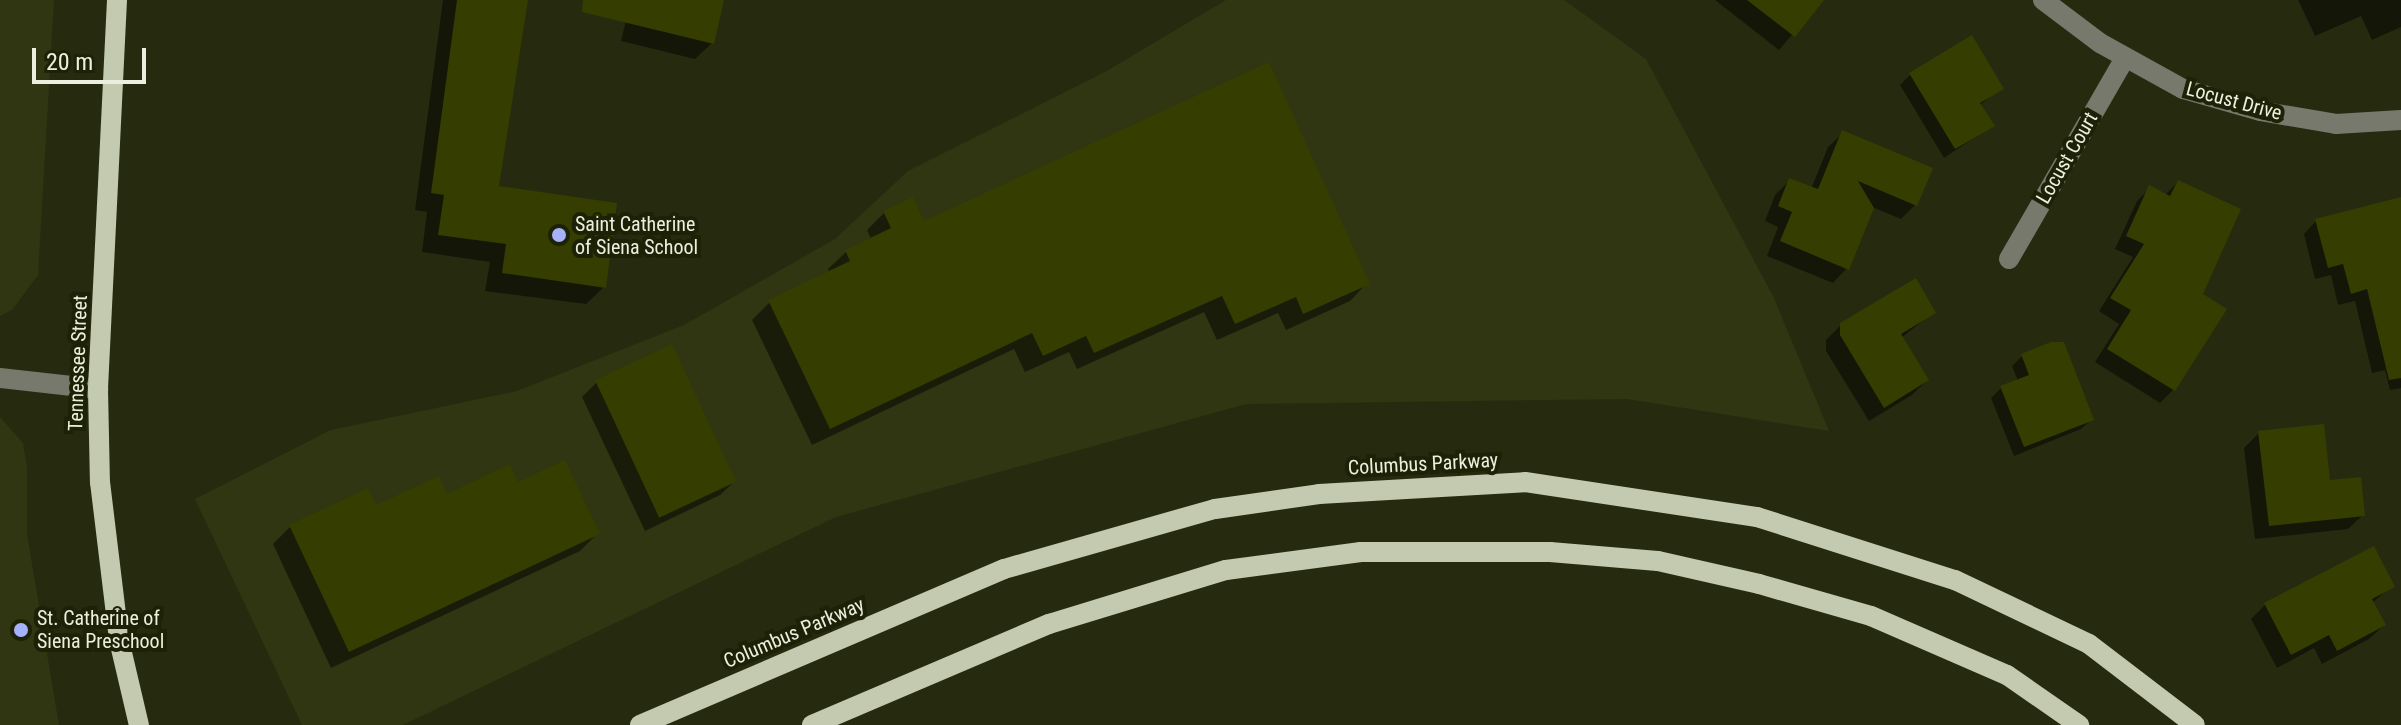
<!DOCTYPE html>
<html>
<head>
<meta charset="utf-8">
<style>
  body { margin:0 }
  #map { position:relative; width:2401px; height:725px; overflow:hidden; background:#262b10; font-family:"Roboto Condensed",sans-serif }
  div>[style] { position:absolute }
  .built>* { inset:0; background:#303512 }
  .shadow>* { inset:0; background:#0007 }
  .building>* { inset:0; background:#353d01; transform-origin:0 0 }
  .minor>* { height:20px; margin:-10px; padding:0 10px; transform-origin:10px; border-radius:10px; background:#76796b }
  .major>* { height:20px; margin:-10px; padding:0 10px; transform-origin:10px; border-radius:10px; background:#c4caaf }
  .dots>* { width:22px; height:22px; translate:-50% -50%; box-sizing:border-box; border:4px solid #1d2106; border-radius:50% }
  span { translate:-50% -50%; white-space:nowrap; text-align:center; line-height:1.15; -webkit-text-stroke:8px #1d2106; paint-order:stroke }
  .street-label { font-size:20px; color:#ebefde }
  .poi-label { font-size:20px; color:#ebefde }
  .left { translate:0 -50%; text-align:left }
  .scale { position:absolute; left:32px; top:48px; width:114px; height:36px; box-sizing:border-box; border:4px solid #ebefde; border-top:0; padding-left:10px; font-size:24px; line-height:28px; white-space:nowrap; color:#ebefde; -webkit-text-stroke:6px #1d2106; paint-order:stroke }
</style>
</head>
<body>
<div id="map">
  <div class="built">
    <i style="clip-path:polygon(0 0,54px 0,38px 275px,12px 310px,0 316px)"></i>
    <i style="clip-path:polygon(1226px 0,1564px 0,1646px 59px,1773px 296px,1829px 431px,1627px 399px,1246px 404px,836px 517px,403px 725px,302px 725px,195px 499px,331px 430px,517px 391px,684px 325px,835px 239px,908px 171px,1105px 72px)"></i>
    <i style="clip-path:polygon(0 417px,23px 443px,27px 467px,27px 534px,59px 725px,0 725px)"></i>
  </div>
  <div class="shadow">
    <i style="clip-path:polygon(443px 0,526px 0,497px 188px,604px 287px,586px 304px,485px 291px,490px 262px,422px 252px,427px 212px,415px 210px)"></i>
    <i style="clip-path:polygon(631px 0,722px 0,712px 43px,695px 59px,621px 41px)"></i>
    <i style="clip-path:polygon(1715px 0,1822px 0,1779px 50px)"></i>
    <i style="clip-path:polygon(2298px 0,2401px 0,2401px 27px,2372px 40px,2361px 16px,2315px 36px)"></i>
    <i style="clip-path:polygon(1910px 75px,2001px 88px,1980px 105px,1992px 126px,1944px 158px,1900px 85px)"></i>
    <i style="clip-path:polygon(1843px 133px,1915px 205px,1901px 219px,1872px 207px,1847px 268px,1833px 283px,1767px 256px,1778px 227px,1765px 221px,1775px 195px,1790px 180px,1811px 189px,1828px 147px)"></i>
    <i style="clip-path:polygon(2178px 182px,2200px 294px,2224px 309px,2173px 390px,2160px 403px,2095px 362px,2119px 324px,2099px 311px,2133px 257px,2115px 249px,2137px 201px,2150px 188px,2165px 195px)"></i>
    <i style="clip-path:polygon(2401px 199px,2401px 388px,2390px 390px,2385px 370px,2372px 373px,2355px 301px,2338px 305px,2331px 275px,2315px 279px,2304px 234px,2316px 221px)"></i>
    <i style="clip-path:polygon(885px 212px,924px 223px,1367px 283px,1350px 301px,1286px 330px,1278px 313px,1217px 340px,1204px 312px,1077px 369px,1069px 352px,1025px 372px,1014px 349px,812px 445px,752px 320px,770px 302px,830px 273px,828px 269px,846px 252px,871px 239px,867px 230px)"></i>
    <i style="clip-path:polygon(1934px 312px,1901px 338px,1927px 380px,1912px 395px,1869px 421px,1826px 351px,1826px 340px,1841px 325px)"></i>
    <i style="clip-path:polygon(2022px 356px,2092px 419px,2081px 429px,2014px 456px,1991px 398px,2001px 388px,2018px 381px,2012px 366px)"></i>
    <i style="clip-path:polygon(596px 383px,735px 481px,720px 495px,645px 531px,582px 397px)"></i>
    <i style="clip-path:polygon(2259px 433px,2328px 482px,2363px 515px,2348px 529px,2255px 539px,2244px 448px)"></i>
    <i style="clip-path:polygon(517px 485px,598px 533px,580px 551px,331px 668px,273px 544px,290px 527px,375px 508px)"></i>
    <i style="clip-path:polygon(2392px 586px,2372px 603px,2384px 625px,2369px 639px,2322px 664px,2314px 648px,2277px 668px,2251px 619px,2265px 605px)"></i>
  </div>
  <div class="building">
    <i style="clip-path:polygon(457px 0,528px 0,499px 186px,617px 203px,606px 288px,502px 273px,506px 244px,438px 235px,444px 195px,431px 193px)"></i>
    <i style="clip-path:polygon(583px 0,724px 0,714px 44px,582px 12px)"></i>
    <i style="clip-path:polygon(1747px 0,1824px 0,1795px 37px)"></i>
    <i style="clip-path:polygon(1972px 35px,2004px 89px,1980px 103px,1995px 126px,1955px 149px,1909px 73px)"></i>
    <i style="clip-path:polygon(1269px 62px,1370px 284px,1303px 314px,1296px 297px,1235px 324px,1222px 296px,1094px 353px,1086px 336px,1043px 356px,1032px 333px,830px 429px,768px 300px,850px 261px,845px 250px,891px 228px,883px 211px,913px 197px,924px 221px)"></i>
    <i style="clip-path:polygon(1842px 130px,1933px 168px,1917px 206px,1858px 181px,1874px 208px,1849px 270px,1780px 241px,1792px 212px,1778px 206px,1789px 178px,1818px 189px)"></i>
    <i style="clip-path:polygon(2178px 180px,2241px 209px,2203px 294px,2227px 309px,2175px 391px,2107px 349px,2131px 310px,2110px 298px,2144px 244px,2126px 236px,2149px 185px,2170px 196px)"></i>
    <i style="clip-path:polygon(2401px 197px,2401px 378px,2389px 380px,2367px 289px,2351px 294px,2343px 264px,2328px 268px,2315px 219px)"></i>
    <i style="clip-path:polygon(1916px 278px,1936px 313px,1901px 334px,1929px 380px,1884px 408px,1840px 335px,1840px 323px)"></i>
    <i style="clip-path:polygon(2051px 342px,2064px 342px,2094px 420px,2024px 447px,2000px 386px,2029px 375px,2021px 354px)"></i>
    <i style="left:672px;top:344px;width:152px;height:85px;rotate:65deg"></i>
    <i style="clip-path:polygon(2324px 424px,2330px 480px,2361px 477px,2365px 516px,2269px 526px,2258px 431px)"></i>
    <i style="clip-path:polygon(565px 460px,600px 534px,349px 652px,289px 525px,368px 488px,376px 505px,439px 476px,447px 494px,510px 464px,518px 482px)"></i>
    <i style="clip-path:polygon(2374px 546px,2395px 587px,2372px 599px,2386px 625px,2337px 651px,2329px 635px,2291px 655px,2264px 603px)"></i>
  </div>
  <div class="minor">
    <i style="left:2043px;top:0;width:71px;rotate:37deg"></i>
    <i style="left:2100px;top:43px;width:95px;rotate:29deg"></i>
    <i style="left:2183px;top:89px;width:80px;rotate:15.9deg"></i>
    <i style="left:2260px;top:111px;width:77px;rotate:9.7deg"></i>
    <i style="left:2336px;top:124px;width:65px;rotate:-3.5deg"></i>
    <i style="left:2009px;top:259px;width:232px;rotate:-60deg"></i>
    <i style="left:0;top:378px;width:99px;rotate:6.4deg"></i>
  </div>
  <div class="major">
    <i style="left:117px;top:0;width:389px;rotate:92.8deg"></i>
    <i style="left:98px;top:389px;width:93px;rotate:88.8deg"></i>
    <i style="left:100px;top:482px;width:159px;rotate:83.1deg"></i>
    <i style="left:119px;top:640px;width:87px;rotate:76.8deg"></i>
    <i style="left:640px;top:725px;width:396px;rotate:-23.2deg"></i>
    <i style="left:1004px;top:569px;width:219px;rotate:-15.9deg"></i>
    <i style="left:1215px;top:509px;width:105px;rotate:-8.2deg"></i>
    <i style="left:1319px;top:494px;width:206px;rotate:-3.3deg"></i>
    <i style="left:1525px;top:482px;width:235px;rotate:8.6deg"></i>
    <i style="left:1757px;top:517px;width:208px;rotate:17.7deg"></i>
    <i style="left:1955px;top:580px;width:148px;rotate:25.5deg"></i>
    <i style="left:2089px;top:644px;width:133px;rotate:37.4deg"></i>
    <i style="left:812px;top:725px;width:258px;rotate:-23.1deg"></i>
    <i style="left:1049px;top:624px;width:185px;rotate:-17deg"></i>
    <i style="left:1226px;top:570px;width:136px;rotate:-7.6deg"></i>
    <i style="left:1361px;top:552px;width:189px"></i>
    <i style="left:1550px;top:552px;width:108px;rotate:4.8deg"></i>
    <i style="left:1658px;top:561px;width:104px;rotate:12.8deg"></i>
    <i style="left:1759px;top:584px;width:116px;rotate:15.9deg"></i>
    <i style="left:1871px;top:616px;width:148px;rotate:23.5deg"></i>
    <i style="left:2007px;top:675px;width:88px;rotate:34.8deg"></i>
  </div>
  <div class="dots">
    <i style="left:559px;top:235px;background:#a6b1fc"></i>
    <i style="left:21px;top:630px;background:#a6b1fc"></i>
  </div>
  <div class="street-label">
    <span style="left:2234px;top:101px;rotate:15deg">Locust Drive</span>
    <span style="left:2067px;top:158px;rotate:-60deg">Locust Court</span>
    <span style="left:78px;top:363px;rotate:-88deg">Tennessee Street</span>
    <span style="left:1423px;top:464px;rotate:-3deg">Columbus Parkway</span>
    <span style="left:794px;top:633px;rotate:-23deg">Columbus Parkway</span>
  </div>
  <div class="poi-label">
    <span class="left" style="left:575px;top:236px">Saint Catherine<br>of Siena School</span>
    <span class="left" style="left:37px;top:630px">St. Catherine of<br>Siena Preschool</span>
  </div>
  <div class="scale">20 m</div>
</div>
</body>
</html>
